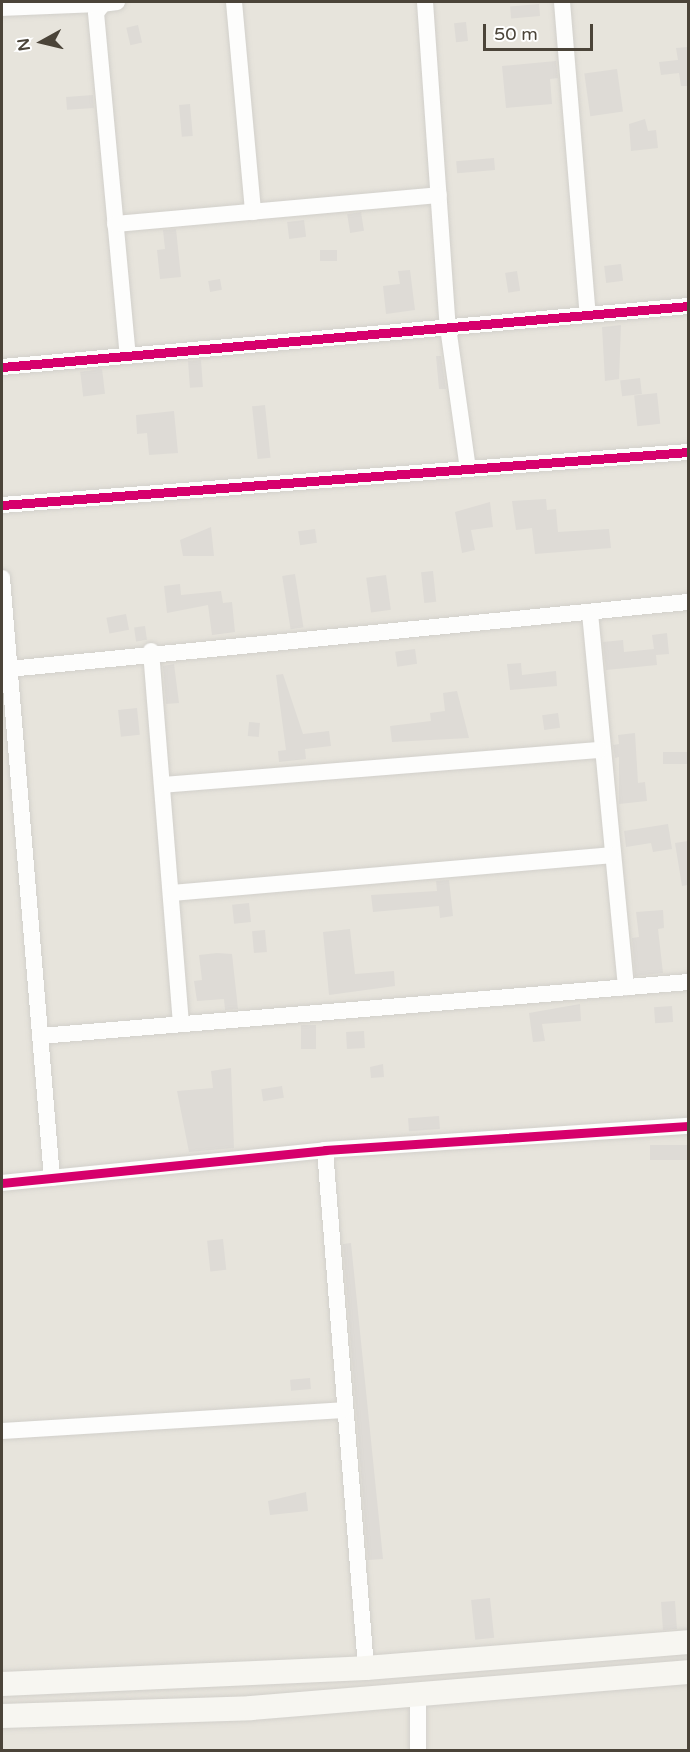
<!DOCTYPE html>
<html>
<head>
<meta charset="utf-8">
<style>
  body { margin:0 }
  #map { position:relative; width:690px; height:1752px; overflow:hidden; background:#f4f2ee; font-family:"Varela Round",sans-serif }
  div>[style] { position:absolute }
  .residential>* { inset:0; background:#e7e4dc; transform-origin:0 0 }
  .building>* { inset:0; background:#dedbd6; transform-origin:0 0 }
  .roads { filter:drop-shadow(0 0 2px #d2d0cb) drop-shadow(0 0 2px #d2d0cb) }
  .street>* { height:16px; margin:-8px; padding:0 8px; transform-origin:8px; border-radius:8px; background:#fdfdfc }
  .secondary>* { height:24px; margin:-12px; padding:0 12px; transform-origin:12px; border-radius:12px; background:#f7f6f1 }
  .cycleway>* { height:9px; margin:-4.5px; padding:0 4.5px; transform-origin:4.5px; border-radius:4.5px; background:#d6006c }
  span { translate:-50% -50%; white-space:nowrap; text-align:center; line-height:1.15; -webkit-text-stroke:4.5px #fff; paint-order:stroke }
  .frame { position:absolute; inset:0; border:3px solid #4b4439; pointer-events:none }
  .north { position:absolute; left:12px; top:12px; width:60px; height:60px; -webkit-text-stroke:4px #fff; paint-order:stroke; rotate:262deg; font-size:16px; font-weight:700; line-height:24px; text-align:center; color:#4b4439 }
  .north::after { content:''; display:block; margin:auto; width:21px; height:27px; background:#4b4439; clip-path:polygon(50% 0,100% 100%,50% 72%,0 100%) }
  .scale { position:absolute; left:483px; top:24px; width:110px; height:27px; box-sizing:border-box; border:3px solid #4b4439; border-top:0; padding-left:8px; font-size:18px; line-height:21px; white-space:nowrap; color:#4b4439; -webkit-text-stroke:4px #fff; paint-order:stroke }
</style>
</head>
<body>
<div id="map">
  <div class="residential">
    <i style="left:2px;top:2px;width:686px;height:1748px"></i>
  </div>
  <div class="building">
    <i style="left:539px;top:4px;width:12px;height:29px;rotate:85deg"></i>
    <i style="left:466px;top:22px;width:19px;height:12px;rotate:84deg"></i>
    <i style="left:138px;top:25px;width:18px;height:12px;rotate:77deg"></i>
    <i style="clip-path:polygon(688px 47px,688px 86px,681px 86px,679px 73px,661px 75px,659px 62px,678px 60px,676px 48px)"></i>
    <i style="clip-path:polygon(556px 61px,558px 78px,550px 79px,552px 104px,506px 108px,502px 66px)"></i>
    <i style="left:617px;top:69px;width:43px;height:33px;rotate:82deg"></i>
    <i style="left:93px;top:95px;width:13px;height:27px;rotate:86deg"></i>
    <i style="left:190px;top:104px;width:32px;height:11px;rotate:85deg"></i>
    <i style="clip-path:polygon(645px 119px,648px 131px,656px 130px,658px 148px,631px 151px,629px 124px)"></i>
    <i style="left:494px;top:158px;width:12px;height:38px;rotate:85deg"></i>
    <i style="left:361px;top:212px;width:19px;height:14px;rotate:81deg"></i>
    <i style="left:304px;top:220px;width:17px;height:17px;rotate:83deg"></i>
    <i style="clip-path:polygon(176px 229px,181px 277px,160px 279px,157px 250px,165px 249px,163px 230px)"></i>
    <i style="left:320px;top:250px;width:17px;height:11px"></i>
    <i style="left:621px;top:264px;width:17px;height:17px;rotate:83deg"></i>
    <i style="clip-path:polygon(410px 270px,415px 310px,386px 314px,383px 286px,400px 284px,398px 271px)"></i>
    <i style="left:517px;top:271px;width:20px;height:12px;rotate:81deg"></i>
    <i style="left:220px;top:279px;width:11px;height:12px;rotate:80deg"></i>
    <i style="clip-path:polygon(621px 325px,619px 379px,605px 381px,602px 327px)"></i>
    <i style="clip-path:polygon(436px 356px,441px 356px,446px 389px,439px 389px)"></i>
    <i style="left:201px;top:360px;width:27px;height:13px;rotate:86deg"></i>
    <i style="left:102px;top:369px;width:25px;height:22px;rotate:83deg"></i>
    <i style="left:640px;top:378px;width:16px;height:20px;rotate:83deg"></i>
    <i style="left:657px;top:393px;width:31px;height:23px;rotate:84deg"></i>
    <i style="left:265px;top:405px;width:53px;height:13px;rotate:84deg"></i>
    <i style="clip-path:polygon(174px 411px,178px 453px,149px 455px,147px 433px,137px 434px,136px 415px)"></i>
    <i style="clip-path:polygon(546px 499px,547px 510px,556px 509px,558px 532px,609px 529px,611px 548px,535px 554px,532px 528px,516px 530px,512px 501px)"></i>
    <i style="clip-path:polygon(490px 502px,493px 527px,471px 530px,475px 550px,462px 553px,455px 512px)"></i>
    <i style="clip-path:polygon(211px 527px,214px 556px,183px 556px,180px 540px)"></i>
    <i style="left:315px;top:529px;width:14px;height:17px;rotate:82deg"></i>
    <i style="left:433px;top:571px;width:31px;height:12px;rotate:84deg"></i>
    <i style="left:295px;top:574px;width:54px;height:13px;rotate:81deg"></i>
    <i style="left:386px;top:575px;width:35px;height:20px;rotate:82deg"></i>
    <i style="clip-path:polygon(180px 584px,181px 595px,221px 591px,223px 603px,232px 602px,235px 632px,212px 635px,208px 605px,167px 613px,164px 586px)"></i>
    <i style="left:126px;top:614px;width:16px;height:20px;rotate:79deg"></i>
    <i style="left:145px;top:626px;width:14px;height:11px;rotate:82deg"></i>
    <i style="clip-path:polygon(667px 633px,669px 654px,656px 655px,657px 665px,606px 670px,603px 642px,623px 640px,624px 652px,654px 649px,652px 635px)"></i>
    <i style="left:415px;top:649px;width:15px;height:20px;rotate:82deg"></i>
    <i style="clip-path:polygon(521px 663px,522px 675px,556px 671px,557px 686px,510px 690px,507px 664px)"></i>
    <i style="clip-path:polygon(174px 664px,179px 703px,166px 704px,163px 666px)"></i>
    <i style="clip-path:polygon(283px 674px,303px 734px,329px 731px,331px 746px,305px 749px,306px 759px,279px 762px,278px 751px,286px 750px,276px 675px)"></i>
    <i style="clip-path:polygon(457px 691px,469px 738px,392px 742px,390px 726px,431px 721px,430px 713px,445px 711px,443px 693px)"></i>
    <i style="left:137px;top:708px;width:27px;height:19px;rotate:84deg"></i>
    <i style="left:558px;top:713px;width:15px;height:16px;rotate:82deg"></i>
    <i style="left:249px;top:722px;width:11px;height:14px;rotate:5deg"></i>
    <i style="clip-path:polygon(635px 733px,638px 783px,645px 782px,647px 801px,619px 804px,619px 757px,615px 758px,613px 745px,619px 744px,618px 735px)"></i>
    <i style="left:688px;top:752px;width:12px;height:25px;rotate:90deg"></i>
    <i style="clip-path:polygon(668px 824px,672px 849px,653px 852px,651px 843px,626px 847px,624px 831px)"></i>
    <i style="clip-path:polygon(688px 841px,688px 885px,682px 886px,675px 843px)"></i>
    <i style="clip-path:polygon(449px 880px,453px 916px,440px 918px,439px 906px,373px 912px,371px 895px,437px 891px,436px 881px)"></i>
    <i style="left:249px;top:903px;width:19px;height:17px;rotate:84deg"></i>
    <i style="clip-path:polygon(663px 910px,664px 928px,658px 929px,663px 973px,635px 976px,632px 938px,639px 937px,636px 912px)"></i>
    <i style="clip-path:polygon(350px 929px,355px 974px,394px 971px,395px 986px,329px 995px,323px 932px)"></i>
    <i style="left:265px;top:930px;width:22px;height:13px;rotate:85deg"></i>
    <i style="clip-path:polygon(217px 953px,232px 954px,238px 1009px,225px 1010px,224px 999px,197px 1001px,194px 981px,202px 980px,199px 955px)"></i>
    <i style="clip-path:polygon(580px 1004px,581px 1021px,542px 1024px,545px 1041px,533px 1042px,529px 1013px)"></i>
    <i style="left:672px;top:1006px;width:16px;height:18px;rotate:86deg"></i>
    <i style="left:301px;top:1025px;width:15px;height:24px"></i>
    <i style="left:364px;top:1031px;width:17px;height:18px;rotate:87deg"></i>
    <i style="clip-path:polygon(383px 1064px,384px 1077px,371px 1078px,370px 1067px)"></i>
    <i style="clip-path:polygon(231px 1068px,234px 1148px,189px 1152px,177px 1091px,213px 1088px,211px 1071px)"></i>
    <i style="left:282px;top:1086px;width:12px;height:21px;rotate:81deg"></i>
    <i style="left:439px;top:1116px;width:13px;height:31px;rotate:86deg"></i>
    <i style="left:688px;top:1145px;width:15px;height:38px;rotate:90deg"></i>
    <i style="left:223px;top:1239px;width:31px;height:16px;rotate:84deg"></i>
    <i style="clip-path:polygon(351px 1243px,383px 1559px,368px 1560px,343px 1244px)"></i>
    <i style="left:310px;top:1378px;width:11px;height:20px;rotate:85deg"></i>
    <i style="clip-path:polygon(306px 1492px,308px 1511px,270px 1515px,268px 1501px)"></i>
    <i style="left:490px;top:1598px;width:40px;height:19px;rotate:84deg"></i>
    <i style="left:675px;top:1601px;width:28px;height:14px;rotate:86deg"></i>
  </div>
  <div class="roads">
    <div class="street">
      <i style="left:117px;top:2px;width:14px;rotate:172deg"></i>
      <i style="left:103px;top:4px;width:11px;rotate:128deg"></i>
      <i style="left:96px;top:13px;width:344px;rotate:84.7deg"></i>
      <i style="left:234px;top:2px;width:211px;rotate:84.8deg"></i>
      <i style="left:425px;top:2px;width:326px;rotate:86deg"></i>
      <i style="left:448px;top:327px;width:143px;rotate:82deg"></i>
      <i style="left:562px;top:2px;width:314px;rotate:85.3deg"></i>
      <i style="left:2px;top:8px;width:101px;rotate:-2.3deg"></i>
      <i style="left:115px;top:224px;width:325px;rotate:-5.1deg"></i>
      <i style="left:2px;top:367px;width:689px;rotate:-5.08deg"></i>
      <i style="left:2px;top:505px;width:688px;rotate:-4.42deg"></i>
      <i style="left:2px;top:578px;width:602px;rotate:85.24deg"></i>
      <i style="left:590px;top:613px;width:376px;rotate:84.5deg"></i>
      <i style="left:151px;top:651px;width:374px;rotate:85.4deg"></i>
      <i style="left:9px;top:669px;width:682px;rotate:-5.64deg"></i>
      <i style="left:162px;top:785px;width:439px;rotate:-4.6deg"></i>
      <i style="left:171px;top:893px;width:442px;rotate:-4.9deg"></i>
      <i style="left:40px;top:1036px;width:650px;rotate:-4.76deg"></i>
      <i style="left:325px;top:1150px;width:520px;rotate:85.47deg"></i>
      <i style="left:2px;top:1183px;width:325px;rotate:-5.8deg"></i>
      <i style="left:325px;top:1150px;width:364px;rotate:-3.8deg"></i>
      <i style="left:2px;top:1431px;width:342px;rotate:-3.5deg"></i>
      <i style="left:418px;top:1750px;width:56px;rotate:-90deg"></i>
    </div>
    <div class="secondary">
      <i style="left:2px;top:1684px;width:364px;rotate:-2.5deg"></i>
      <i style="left:366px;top:1668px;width:323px;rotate:-4.6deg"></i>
      <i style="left:2px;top:1716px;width:249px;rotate:-1.8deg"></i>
      <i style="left:251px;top:1708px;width:438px;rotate:-4.7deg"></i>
    </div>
  </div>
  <div class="cycleway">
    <i style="left:2px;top:367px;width:689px;rotate:-5.08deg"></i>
    <i style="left:2px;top:505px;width:688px;rotate:-4.42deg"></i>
    <i style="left:2px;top:1183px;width:325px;rotate:-5.8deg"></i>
    <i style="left:325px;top:1150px;width:364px;rotate:-3.8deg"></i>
  </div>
  <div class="frame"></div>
  <div class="north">N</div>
  <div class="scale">50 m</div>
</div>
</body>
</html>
